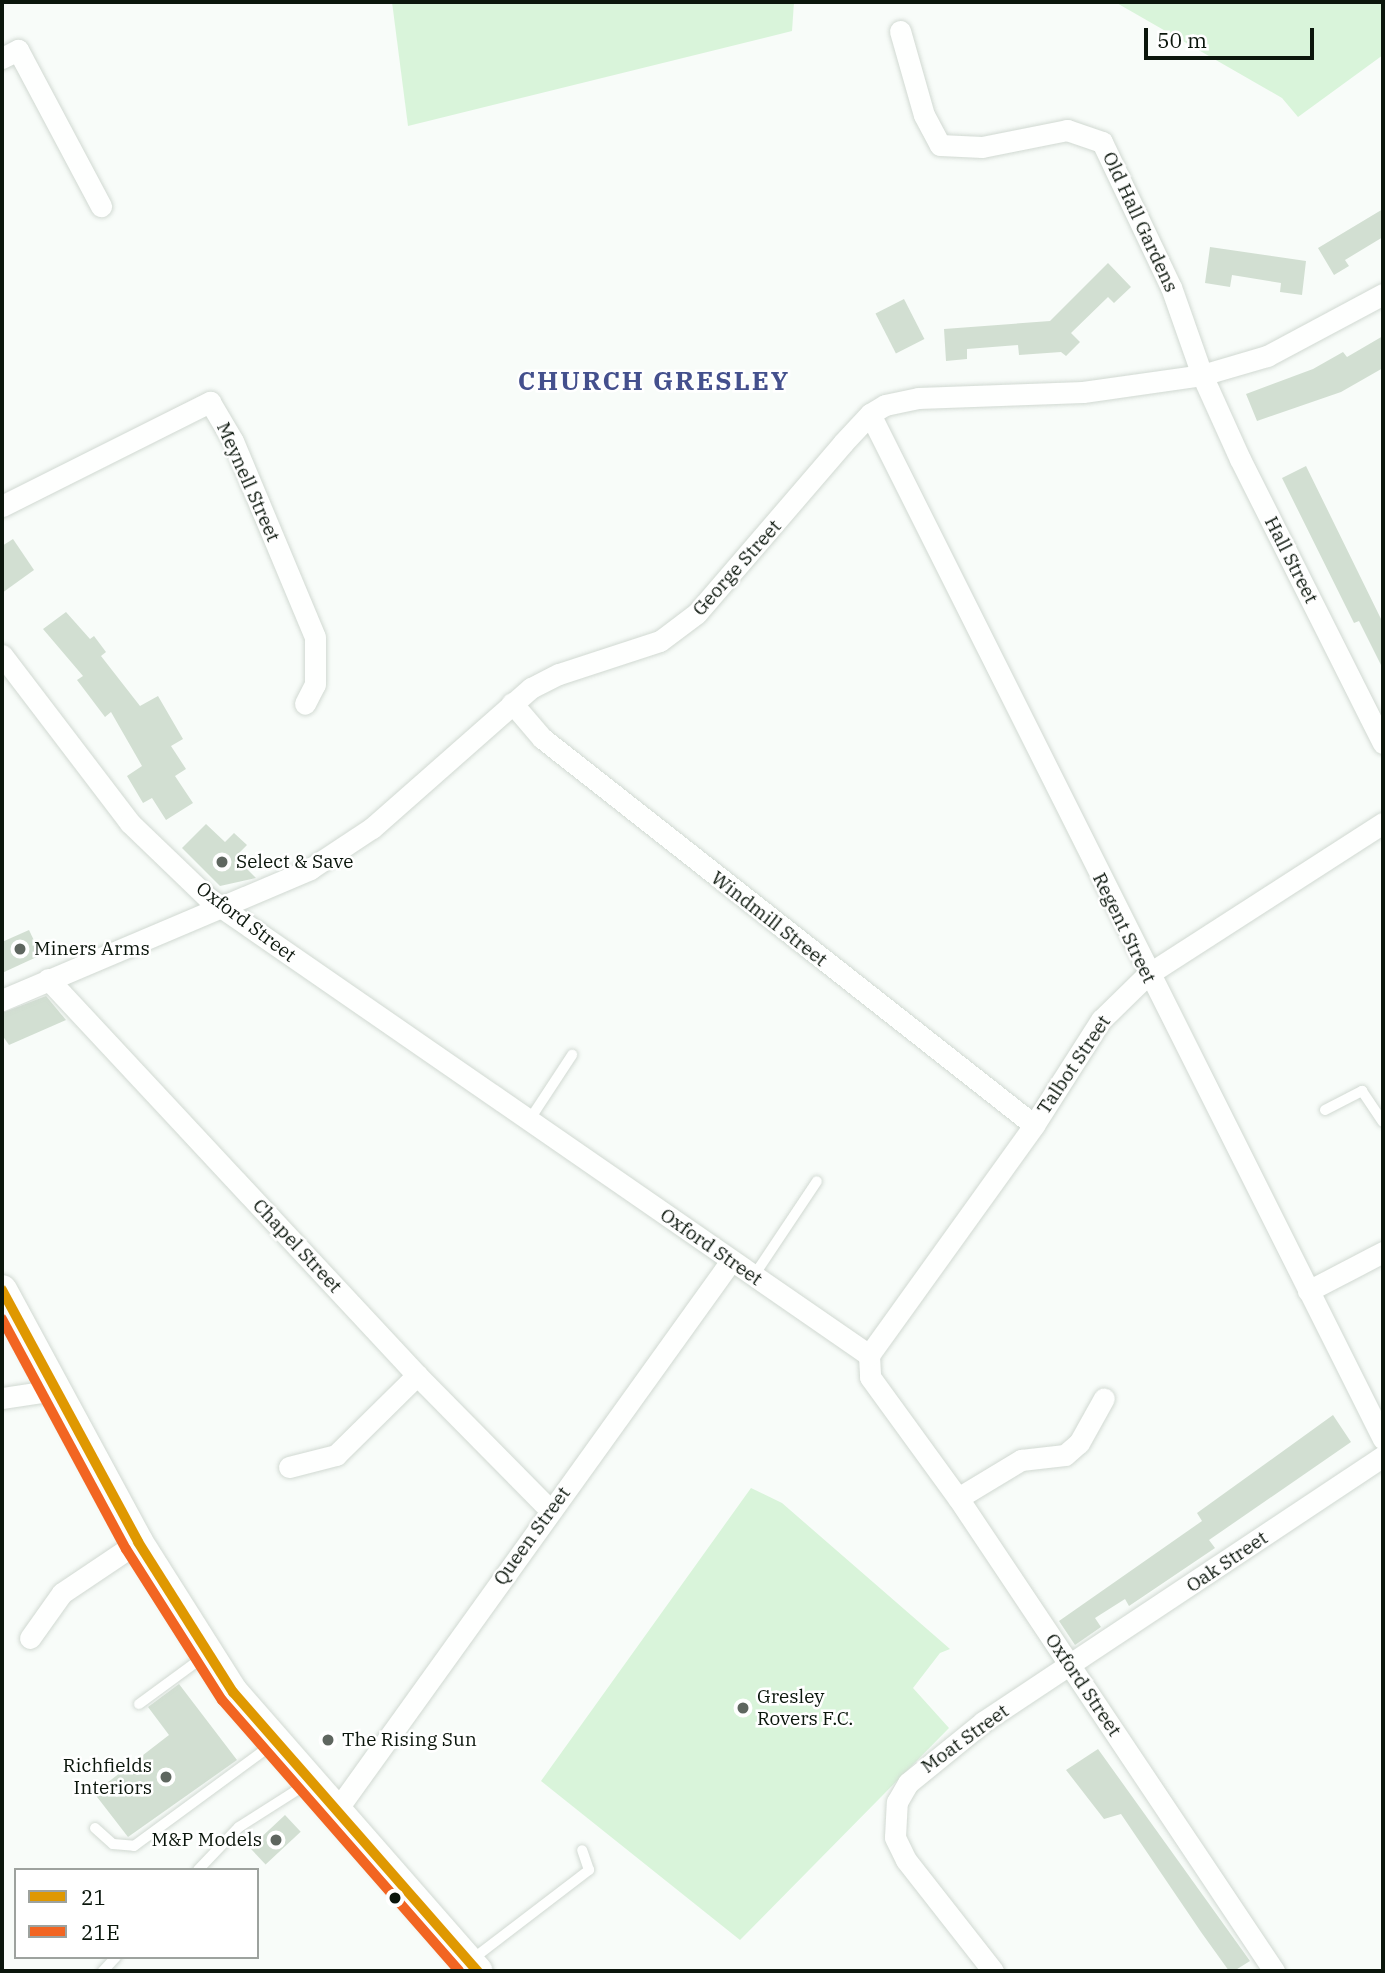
<!DOCTYPE html>
<html>
<head>
<meta charset="utf-8">
<style>
  body { margin:0 }
  #map { position:relative; width:1385px; height:1973px; overflow:hidden; background:#f8fcf9; font-family:"IBM Plex Serif",serif }
  div>[style] { position:absolute }
  .green>* { inset:0; background:#d9f4da }
  .building>* { inset:0; background:#d2dfd2; transform-origin:0 0 }
  .roads { filter:drop-shadow(0 0 2px #d1d9d2) drop-shadow(0 0 2px #d1d9d2) }
  .lane>* { height:10px; margin:-5px; padding:0 5px; transform-origin:5px; border-radius:5px; background:#fefffe }
  .street>* { height:21px; margin:-10.5px; padding:0 10.5px; transform-origin:10.5px; border-radius:10.5px; background:#fefffe }
  .secondary>* { height:30px; margin:-15px; padding:0 15px; transform-origin:15px; border-radius:15px; background:#fefffe }
  .bus-1>* { height:10px; margin:-5px; padding:0 5px; transform-origin:5px; border-radius:5px; background:#df9801 }
  .bus-2>* { height:10px; margin:-5px; padding:0 5px; transform-origin:5px; border-radius:5px; background:#f26522 }
  .dots>* { width:19px; height:19px; translate:-50% -50%; box-sizing:border-box; border:4px solid #fff; border-radius:50% }
  span { translate:-50% -50%; white-space:nowrap; text-align:center; line-height:1.15; -webkit-text-stroke:5px #fff; paint-order:stroke }
  .street-label { font-size:19px; color:#0b160c }
  .poi-label { font-size:19px; color:#0b160c }
  .left { translate:0 -50%; text-align:left }
  .right { translate:-100% -50%; text-align:right }
  .district-label { font-size:26px; color:#44508d; font-weight:700; letter-spacing:2px }
  .frame { position:absolute; inset:0; border:4px solid #0b160c; pointer-events:none }
  .legend { position:absolute; left:14px; top:1868px; width:245px; height:91px; box-sizing:border-box; background:#fff; border:2px solid #9da29e; margin:0; padding:9px 12px; list-style:none; font-size:21px; color:#0b160c }
  .legend li { display:flex; align-items:center; gap:14px; height:35px }
  .legend b { width:35px; border:2px solid #9da29e }
  .scale { position:absolute; left:1144px; top:28px; width:170px; height:32px; box-sizing:border-box; border:4px solid #0b160c; border-top:0; padding-left:9px; font-size:21px; line-height:24px; white-space:nowrap; color:#0b160c; -webkit-text-stroke:5px #fff; paint-order:stroke }
</style>
</head>
<body>
<div id="map">
  <div class="green">
    <i style="clip-path:polygon(392px 2px,794px 2px,792px 31px,408px 126px)"></i>
    <i style="clip-path:polygon(1115px 2px,1383px 2px,1383px 55px,1298px 117px,1282px 98px)"></i>
    <i style="clip-path:polygon(751px 1488px,782px 1503px,950px 1649px,940px 1653px,913px 1688px,949px 1728px,740px 1940px,541px 1781px)"></i>
  </div>
  <div class="building">
    <i style="clip-path:polygon(1383px 209px,1383px 237px,1345px 260px,1349px 266px,1334px 275px,1318px 248px)"></i>
    <i style="clip-path:polygon(1210px 247px,1306px 261px,1302px 295px,1280px 292px,1281px 283px,1232px 275px,1230px 287px,1205px 283px)"></i>
    <i style="clip-path:polygon(1108px 263px,1131px 287px,1114px 303px,1108px 297px,1071px 333px,1080px 342px,1066px 356px,1061px 352px,1019px 355px,1018px 345px,967px 349px,967px 359px,946px 361px,944px 329px,1050px 321px)"></i>
    <i style="left:904px;top:299px;width:45px;height:32px;rotate:63deg"></i>
    <i style="clip-path:polygon(1383px 336px,1383px 368px,1341px 392px,1257px 421px,1246px 394px,1313px 369px,1343px 352px,1347px 357px)"></i>
    <i style="clip-path:polygon(1306px 466px,1383px 623px,1383px 669px,1359px 621px,1354px 623px,1282px 478px)"></i>
    <i style="clip-path:polygon(13px 539px,34px 570px,2px 593px,2px 546px)"></i>
    <i style="clip-path:polygon(66px 612px,90px 639px,94px 636px,106px 652px,101px 656px,140px 706px,158px 696px,183px 739px,171px 746px,186px 769px,175px 776px,193px 803px,166px 820px,152px 798px,143px 803px,127px 776px,142px 766px,111px 712px,105px 717px,77px 680px,83px 676px,43px 629px)"></i>
    <i style="clip-path:polygon(206px 824px,225px 842px,234px 833px,247px 845px,235px 857px,256px 878px,220px 886px,182px 848px)"></i>
    <i style="clip-path:polygon(29px 930px,41px 955px,2px 973px,2px 942px)"></i>
    <i style="clip-path:polygon(46px 996px,66px 1020px,9px 1045px,2px 1035px,2px 1013px)"></i>
    <i style="clip-path:polygon(1333px 1415px,1351px 1442px,1209px 1540px,1215px 1548px,1129px 1606px,1125px 1599px,1095px 1618px,1101px 1627px,1075px 1645px,1059px 1621px,1202px 1521px,1197px 1513px)"></i>
    <i style="clip-path:polygon(179px 1684px,237px 1760px,128px 1837px,94px 1793px,169px 1735px,148px 1707px)"></i>
    <i style="clip-path:polygon(1098px 1749px,1250px 1961px,1234px 1971px,1229px 1971px,1201px 1932px,1121px 1814px,1104px 1819px,1066px 1770px)"></i>
    <i style="left:285px;top:1815px;width:23px;height:48px;rotate:47deg"></i>
  </div>
  <div class="roads">
    <div class="lane">
      <i style="left:1325px;top:1110px;width:42px;rotate:-27.2deg"></i>
      <i style="left:1362px;top:1091px;width:37px;rotate:56deg"></i>
      <i style="left:530px;top:1119px;width:77px;rotate:-56.7deg"></i>
      <i style="left:753px;top:1277px;width:115px;rotate:-56.3deg"></i>
      <i style="left:139px;top:1704px;width:83px;rotate:-36.2deg"></i>
      <i style="left:95px;top:1828px;width:24px;rotate:42deg"></i>
      <i style="left:113px;top:1844px;width:21px;rotate:5deg"></i>
      <i style="left:134px;top:1846px;width:174px;rotate:-36.3deg"></i>
      <i style="left:198px;top:1870px;width:59px;rotate:-46.4deg"></i>
      <i style="left:239px;top:1827px;width:82px;rotate:-32.5deg"></i>
      <i style="left:470px;top:1961px;width:150px;rotate:-37.4deg"></i>
      <i style="left:589px;top:1870px;width:21px;rotate:-109deg"></i>
      <i style="left:103px;top:1971px;width:19px;rotate:-47deg"></i>
    </div>
    <div class="street">
      <i style="left:900px;top:31px;width:87px;rotate:74.1deg"></i>
      <i style="left:924px;top:115px;width:34px;rotate:62deg"></i>
      <i style="left:940px;top:145px;width:42px;rotate:2.7deg"></i>
      <i style="left:982px;top:147px;width:87px;rotate:-11.3deg"></i>
      <i style="left:1067px;top:130px;width:37px;rotate:19deg"></i>
      <i style="left:1102px;top:142px;width:161px;rotate:64.6deg"></i>
      <i style="left:1171px;top:287px;width:93px;rotate:70.6deg"></i>
      <i style="left:1202px;top:375px;width:92px;rotate:65.7deg"></i>
      <i style="left:1240px;top:459px;width:318px;rotate:63.3deg"></i>
      <i style="left:2px;top:58px;width:18px;rotate:-27deg"></i>
      <i style="left:18px;top:50px;width:177px;rotate:62deg"></i>
      <i style="left:870px;top:414px;width:1146px;rotate:63.41deg"></i>
      <i style="left:2px;top:506px;width:233px;rotate:-26.6deg"></i>
      <i style="left:210px;top:402px;width:45px;rotate:59.5deg"></i>
      <i style="left:233px;top:441px;width:212px;rotate:67.3deg"></i>
      <i style="left:315px;top:637px;width:47px;rotate:90deg"></i>
      <i style="left:315px;top:684px;width:22px;rotate:117deg"></i>
      <i style="left:2px;top:655px;width:211px;rotate:52.7deg"></i>
      <i style="left:130px;top:823px;width:108px;rotate:43.9deg"></i>
      <i style="left:208px;top:898px;width:804px;rotate:34.66deg"></i>
      <i style="left:869px;top:1355px;width:22px;rotate:87deg"></i>
      <i style="left:870px;top:1377px;width:150px;rotate:54deg"></i>
      <i style="left:958px;top:1498px;width:569px;rotate:56.25deg"></i>
      <i style="left:512px;top:703px;width:46px;rotate:49.4deg"></i>
      <i style="left:542px;top:738px;width:626px;rotate:38.19deg"></i>
      <i style="left:48px;top:979px;width:541px;rotate:47.02deg"></i>
      <i style="left:417px;top:1375px;width:190px;rotate:45.4deg"></i>
      <i style="left:2px;top:1000px;width:335px;rotate:-23deg"></i>
      <i style="left:310px;top:869px;width:74px;rotate:-33.5deg"></i>
      <i style="left:372px;top:828px;width:212px;rotate:-41.4deg"></i>
      <i style="left:531px;top:688px;width:31px;rotate:-27deg"></i>
      <i style="left:559px;top:674px;width:106px;rotate:-18.1deg"></i>
      <i style="left:660px;top:641px;width:46px;rotate:-37.1deg"></i>
      <i style="left:697px;top:613px;width:224px;rotate:-49.3deg"></i>
      <i style="left:843px;top:443px;width:40px;rotate:-47deg"></i>
      <i style="left:870px;top:414px;width:17px;rotate:-31deg"></i>
      <i style="left:885px;top:405px;width:34px;rotate:-12deg"></i>
      <i style="left:918px;top:398px;width:165px;rotate:-2.1deg"></i>
      <i style="left:1083px;top:392px;width:120px;rotate:-8.1deg"></i>
      <i style="left:1202px;top:375px;width:68px;rotate:-16.3deg"></i>
      <i style="left:1267px;top:356px;width:132px;rotate:-28.1deg"></i>
      <i style="left:1308px;top:1291px;width:85px;rotate:-27.5deg"></i>
      <i style="left:869px;top:1355px;width:283px;rotate:-54.3deg"></i>
      <i style="left:1034px;top:1125px;width:125px;rotate:-57.5deg"></i>
      <i style="left:1101px;top:1020px;width:64px;rotate:-44.4deg"></i>
      <i style="left:1147px;top:975px;width:281px;rotate:-32.8deg"></i>
      <i style="left:2px;top:1398px;width:54px;rotate:-8.6deg"></i>
      <i style="left:289px;top:1467px;width:49px;rotate:-14.3deg"></i>
      <i style="left:336px;top:1455px;width:114px;rotate:-44.6deg"></i>
      <i style="left:958px;top:1498px;width:74px;rotate:-31.1deg"></i>
      <i style="left:1021px;top:1460px;width:44px;rotate:-6.5deg"></i>
      <i style="left:1065px;top:1455px;width:18px;rotate:-41deg"></i>
      <i style="left:1079px;top:1443px;width:51px;rotate:-60.9deg"></i>
      <i style="left:30px;top:1638px;width:55px;rotate:-54.6deg"></i>
      <i style="left:62px;top:1593px;width:92px;rotate:-33.9deg"></i>
      <i style="left:336px;top:1811px;width:676px;rotate:-54.33deg"></i>
      <i style="left:993px;top:1971px;width:141px;rotate:-128.1deg"></i>
      <i style="left:906px;top:1860px;width:25px;rotate:-116deg"></i>
      <i style="left:895px;top:1837px;width:35px;rotate:-87deg"></i>
      <i style="left:897px;top:1802px;width:22px;rotate:-60deg"></i>
      <i style="left:908px;top:1783px;width:97px;rotate:-39.1deg"></i>
      <i style="left:983px;top:1722px;width:480px;rotate:-33.6deg"></i>
    </div>
    <div class="secondary">
      <i style="left:2px;top:1290px;width:286px;rotate:61.6deg"></i>
      <i style="left:138px;top:1542px;width:178px;rotate:57.7deg"></i>
      <i style="left:233px;top:1692px;width:371px;rotate:48.8deg"></i>
    </div>
  </div>
  <div class="bus-1">
    <i style="left:2px;top:1290px;width:286px;rotate:61.6deg"></i>
    <i style="left:138px;top:1542px;width:178px;rotate:57.7deg"></i>
    <i style="left:233px;top:1692px;width:371px;rotate:48.8deg"></i>
  </div>
  <div class="bus-2">
    <i style="left:2px;top:1319px;width:261px;rotate:61.7deg"></i>
    <i style="left:126px;top:1549px;width:179px;rotate:57.6deg"></i>
    <i style="left:222px;top:1700px;width:360px;rotate:48.8deg"></i>
  </div>
  <div class="dots">
    <i style="left:222px;top:862px;background:#5e665f"></i>
    <i style="left:20px;top:949px;background:#5e665f"></i>
    <i style="left:743px;top:1708px;background:#5e665f"></i>
    <i style="left:328px;top:1740px;background:#5e665f"></i>
    <i style="left:166px;top:1777px;background:#5e665f"></i>
    <i style="left:276px;top:1840px;background:#5e665f"></i>
    <i style="left:395px;top:1898px;background:#0b160c"></i>
  </div>
  <div class="street-label">
    <span style="left:1140px;top:222px;rotate:65deg">Old Hall Gardens</span>
    <span style="left:248px;top:482px;rotate:66deg">Meynell Street</span>
    <span style="left:1291px;top:560px;rotate:63deg">Hall Street</span>
    <span style="left:737px;top:568px;rotate:-48deg">George Street</span>
    <span style="left:769px;top:919px;rotate:38deg">Windmill Street</span>
    <span style="left:246px;top:922px;rotate:37deg">Oxford Street</span>
    <span style="left:1124px;top:928px;rotate:64deg">Regent Street</span>
    <span style="left:1074px;top:1065px;rotate:-56deg">Talbot Street</span>
    <span style="left:297px;top:1246px;rotate:47deg">Chapel Street</span>
    <span style="left:711px;top:1247px;rotate:35deg">Oxford Street</span>
    <span style="left:532px;top:1536px;rotate:-54deg">Queen Street</span>
    <span style="left:1227px;top:1562px;rotate:-34deg">Oak Street</span>
    <span style="left:1083px;top:1685px;rotate:56deg">Oxford Street</span>
    <span style="left:965px;top:1739px;rotate:-36deg">Moat Street</span>
  </div>
  <div class="poi-label">
    <span class="left" style="left:236px;top:862px">Select &amp; Save</span>
    <span class="left" style="left:34px;top:949px">Miners Arms</span>
    <span class="left" style="left:757px;top:1708px">Gresley<br>Rovers F.C.</span>
    <span class="left" style="left:342px;top:1740px">The Rising Sun</span>
    <span class="right" style="left:152px;top:1777px">Richfields<br>Interiors</span>
    <span class="right" style="left:262px;top:1840px">M&amp;P Models</span>
  </div>
  <div class="district-label">
    <span style="left:654px;top:381px">CHURCH GRESLEY</span>
  </div>
  <div class="frame"></div>
  <ul class="legend">
  <li><b style="height:9px;background:#df9801"></b>21</li>
  <li><b style="height:9px;background:#f26522"></b>21E</li>
  </ul>
  <div class="scale">50 m</div>
</div>
</body>
</html>
